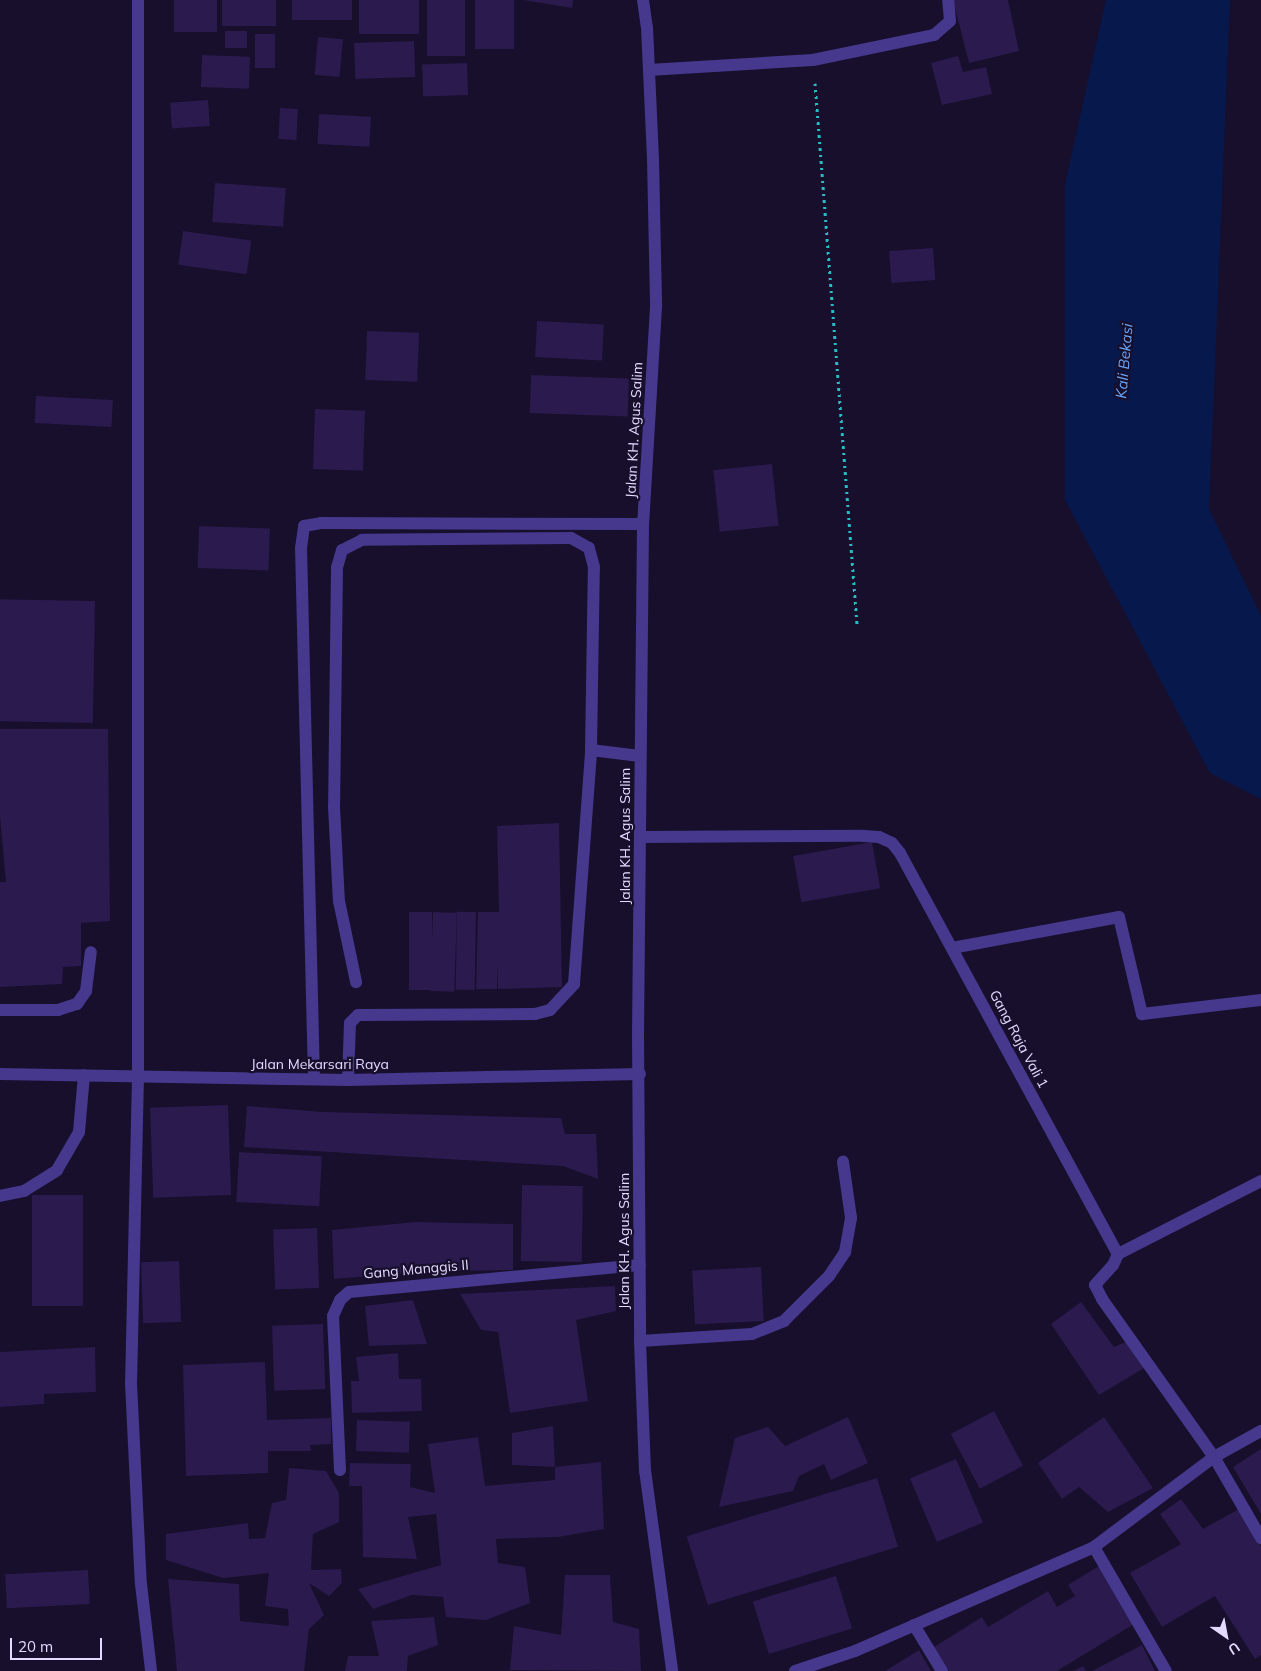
<!DOCTYPE html>
<html>
<head>
<meta charset="utf-8">
<style>
  body { margin:0 }
  #map { position:relative; width:1261px; height:1671px; overflow:hidden; background:#170f2b; font-family:Mulish,sans-serif }
  div>[style] { position:absolute }
  .water>* { inset:0; background:#07194c }
  .building>* { inset:0; background:#2a1a4e; transform-origin:0 0 }
  .path>* { height:3px; margin-top:-1.5px; transform-origin:0; background:repeating-linear-gradient(90deg,#29bcc4 0 2.5px,transparent 0 6.5px) }
  .minor>* { height:12px; margin:-6px; padding:0 6px; transform-origin:6px; border-radius:6px; background:#45388d }
  span { translate:-50% -50%; white-space:nowrap; text-align:center; line-height:1.15; -webkit-text-stroke:4.5px #170f2b; paint-order:stroke }
  .street-label { font-size:14px; color:#e2daff }
  .water-label { font-size:15px; color:#68a8ff; font-style:italic }
  .north { position:absolute; left:1201px; top:1611px; width:50px; height:50px; -webkit-text-stroke:4px #170f2b; paint-order:stroke; rotate:147deg; font-size:14px; font-weight:700; line-height:20px; text-align:center; color:#e2daff }
  .north::after { content:''; display:block; margin:auto; width:18px; height:22px; background:#e2daff; clip-path:polygon(50% 0,100% 100%,50% 72%,0 100%) }
  .scale { position:absolute; left:10px; top:1638px; width:92px; height:22px; box-sizing:border-box; border:2px solid #e2daff; border-top:0; padding-left:6px; font-size:15px; line-height:18px; white-space:nowrap; color:#e2daff; -webkit-text-stroke:4px #170f2b; paint-order:stroke }
</style>
</head>
<body>
<div id="map">
  <div class="water">
    <i style="clip-path:polygon(1106px 0,1230px 0,1209px 509px,1261px 616px,1261px 799px,1210px 773px,1065px 500px,1065px 184px)"></i>
  </div>
  <div class="building">
    <i style="left:174px;top:0;width:43px;height:32px"></i>
    <i style="left:222px;top:0;width:54px;height:26px"></i>
    <i style="left:292px;top:0;width:60px;height:20px"></i>
    <i style="left:359px;top:0;width:60px;height:34px"></i>
    <i style="left:427px;top:0;width:38px;height:56px"></i>
    <i style="left:475px;top:0;width:39px;height:49px"></i>
    <i style="clip-path:polygon(523px 0,573px 0,572px 8px)"></i>
    <i style="clip-path:polygon(953px 0,1008px 0,1019px 51px,969px 63px)"></i>
    <i style="left:225px;top:31px;width:22px;height:17px"></i>
    <i style="left:255px;top:34px;width:20px;height:34px"></i>
    <i style="left:318px;top:37px;width:25px;height:38px;rotate:5deg"></i>
    <i style="left:414px;top:41px;width:36px;height:60px;rotate:88deg"></i>
    <i style="left:202px;top:55px;width:48px;height:32px;rotate:2deg"></i>
    <i style="clip-path:polygon(958px 56px,963px 72px,986px 67px,992px 94px,942px 105px,931px 63px)"></i>
    <i style="left:467px;top:63px;width:32px;height:45px;rotate:88deg"></i>
    <i style="left:208px;top:100px;width:26px;height:38px;rotate:86deg"></i>
    <i style="left:280px;top:108px;width:18px;height:31px;rotate:3deg"></i>
    <i style="left:319px;top:114px;width:52px;height:30px;rotate:3deg"></i>
    <i style="left:215px;top:183px;width:71px;height:39px;rotate:4deg"></i>
    <i style="left:183px;top:231px;width:69px;height:34px;rotate:8deg"></i>
    <i style="left:933px;top:248px;width:32px;height:44px;rotate:86deg"></i>
    <i style="left:537px;top:321px;width:67px;height:36px;rotate:3deg"></i>
    <i style="left:367px;top:331px;width:52px;height:49px;rotate:2deg"></i>
    <i style="left:531px;top:375px;width:98px;height:38px;rotate:2deg"></i>
    <i style="left:36px;top:396px;width:77px;height:27px;rotate:3deg"></i>
    <i style="left:315px;top:409px;width:50px;height:60px;rotate:2deg"></i>
    <i style="left:772px;top:464px;width:62px;height:59px;rotate:84deg"></i>
    <i style="left:199px;top:526px;width:71px;height:42px;rotate:2deg"></i>
    <i style="left:95px;top:601px;width:122px;height:95px;rotate:91deg"></i>
    <i style="clip-path:polygon(0 729px,108px 729px,110px 921px,81px 923px,81px 966px,63px 967px,62px 984px,0 987px,0 882px,6px 882px,0 817px)"></i>
    <i style="clip-path:polygon(559px 823px,562px 987px,498px 989px,498px 964px,497px 989px,476px 989px,478px 912px,499px 912px,497px 826px)"></i>
    <i style="left:872px;top:842px;width:47px;height:80px;rotate:80deg"></i>
    <i style="left:409px;top:912px;width:23px;height:78px"></i>
    <i style="left:433px;top:912px;width:24px;height:79px;rotate:2deg"></i>
    <i style="left:476px;top:912px;width:78px;height:19px;rotate:91deg"></i>
    <i style="left:228px;top:1105px;width:90px;height:78px;rotate:88deg"></i>
    <i style="clip-path:polygon(247px 1106px,324px 1112px,561px 1118px,565px 1134px,596px 1134px,598px 1179px,563px 1166px,244px 1147px)"></i>
    <i style="left:239px;top:1152px;width:83px;height:50px;rotate:3deg"></i>
    <i style="left:522px;top:1185px;width:61px;height:76px;rotate:1deg"></i>
    <i style="left:32px;top:1195px;width:51px;height:111px"></i>
    <i style="clip-path:polygon(416px 1222px,513px 1224px,513px 1270px,418px 1272px,334px 1279px,332px 1230px)"></i>
    <i style="left:317px;top:1228px;width:60px;height:44px;rotate:88deg"></i>
    <i style="left:179px;top:1261px;width:61px;height:38px;rotate:88deg"></i>
    <i style="left:761px;top:1267px;width:54px;height:69px;rotate:87deg"></i>
    <i style="clip-path:polygon(615px 1286px,616px 1311px,576px 1320px,588px 1401px,510px 1413px,498px 1332px,481px 1330px,460px 1294px)"></i>
    <i style="clip-path:polygon(413px 1300px,427px 1344px,369px 1346px,365px 1306px)"></i>
    <i style="clip-path:polygon(1081px 1302px,1114px 1347px,1128px 1341px,1144px 1368px,1099px 1395px,1051px 1324px)"></i>
    <i style="left:323px;top:1324px;width:65px;height:51px;rotate:88deg"></i>
    <i style="clip-path:polygon(95px 1347px,96px 1392px,44px 1394px,44px 1404px,0 1407px,0 1352px)"></i>
    <i style="clip-path:polygon(398px 1353px,399px 1379px,421px 1379px,422px 1411px,352px 1413px,351px 1381px,359px 1381px,356px 1357px)"></i>
    <i style="clip-path:polygon(265px 1362px,267px 1420px,331px 1418px,331px 1444px,310px 1445px,311px 1451px,268px 1451px,268px 1473px,186px 1476px,183px 1365px)"></i>
    <i style="left:994px;top:1411px;width:62px;height:49px;rotate:62deg"></i>
    <i style="clip-path:polygon(848px 1417px,868px 1463px,831px 1480px,824px 1464px,799px 1476px,793px 1491px,719px 1507px,735px 1438px,768px 1427px,785px 1446px)"></i>
    <i style="clip-path:polygon(1104px 1417px,1153px 1488px,1108px 1512px,1079px 1487px,1062px 1499px,1038px 1463px)"></i>
    <i style="left:357px;top:1420px;width:53px;height:31px;rotate:2deg"></i>
    <i style="clip-path:polygon(553px 1426px,555px 1467px,512px 1465px,512px 1433px)"></i>
    <i style="clip-path:polygon(478px 1437px,485px 1486px,555px 1480px,555px 1467px,601px 1462px,604px 1529px,558px 1537px,496px 1539px,498px 1563px,525px 1567px,530px 1603px,486px 1620px,446px 1617px,443px 1597px,412px 1595px,373px 1609px,358px 1589px,441px 1565px,436px 1514px,408px 1517px,417px 1559px,363px 1557px,362px 1486px,349px 1486px,350px 1463px,411px 1464px,410px 1487px,435px 1493px,428px 1444px)"></i>
    <i style="clip-path:polygon(1261px 1449px,1261px 1514px,1233px 1467px)"></i>
    <i style="left:956px;top:1459px;width:69px;height:50px;rotate:67deg"></i>
    <i style="clip-path:polygon(289px 1468px,326px 1471px,339px 1493px,339px 1522px,313px 1534px,311px 1570px,341px 1569px,342px 1583px,329px 1596px,309px 1583px,324px 1615px,309px 1629px,304px 1671px,177px 1671px,168px 1579px,239px 1584px,240px 1621px,289px 1626px,288px 1609px,265px 1606px,269px 1573px,223px 1578px,166px 1560px,166px 1534px,248px 1523px,249px 1539px,265px 1538px,272px 1503px,286px 1500px)"></i>
    <i style="left:877px;top:1478px;width:72px;height:199px;rotate:73deg"></i>
    <i style="clip-path:polygon(1181px 1499px,1203px 1529px,1239px 1509px,1261px 1547px,1261px 1655px,1255px 1659px,1215px 1596px,1162px 1627px,1130px 1573px,1181px 1544px,1160px 1514px)"></i>
    <i style="clip-path:polygon(1099px 1566px,1134px 1624px,1057px 1671px,949px 1671px,934px 1647px,982px 1617px,988px 1627px,1048px 1591px,1057px 1607px,1075px 1596px,1068px 1585px)"></i>
    <i style="left:88px;top:1570px;width:34px;height:83px;rotate:87deg"></i>
    <i style="clip-path:polygon(565px 1575px,610px 1575px,613px 1622px,639px 1629px,641px 1671px,510px 1670px,514px 1626px,561px 1635px)"></i>
    <i style="left:836px;top:1576px;width:55px;height:87px;rotate:73deg"></i>
    <i style="clip-path:polygon(434px 1617px,438px 1645px,408px 1656px,407px 1671px,345px 1671px,348px 1656px,379px 1656px,371px 1621px)"></i>
    <i style="clip-path:polygon(1142px 1645px,1155px 1671px,1092px 1671px)"></i>
    <i style="clip-path:polygon(919px 1650px,931px 1671px,885px 1671px)"></i>
    <i style="clip-path:polygon(1083px 1666px,1086px 1671px,1073px 1671px)"></i>
  </div>
  <div class="path">
    <i style="left:815px;top:83px;width:543px;rotate:85.56deg"></i>
  </div>
  <div class="minor">
    <i style="left:138px;top:0;width:1077px;rotate:90deg"></i>
    <i style="left:138px;top:1077px;width:306px;rotate:91.3deg"></i>
    <i style="left:131px;top:1383px;width:201px;rotate:87.2deg"></i>
    <i style="left:141px;top:1584px;width:88px;rotate:83.4deg"></i>
    <i style="left:643px;top:0;width:27px;rotate:82deg"></i>
    <i style="left:647px;top:27px;width:132px;rotate:87.4deg"></i>
    <i style="left:653px;top:159px;width:148px;rotate:88.8deg"></i>
    <i style="left:656px;top:307px;width:217px;rotate:93.4deg"></i>
    <i style="left:643px;top:524px;width:511px;rotate:90.56deg"></i>
    <i style="left:638px;top:1035px;width:306px;rotate:89.6deg"></i>
    <i style="left:640px;top:1341px;width:129px;rotate:87.8deg"></i>
    <i style="left:645px;top:1470px;width:203px;rotate:82.3deg"></i>
    <i style="left:649px;top:70px;width:164px;rotate:-3.5deg"></i>
    <i style="left:813px;top:60px;width:124px;rotate:-11.7deg"></i>
    <i style="left:934px;top:35px;width:21px;rotate:-41deg"></i>
    <i style="left:950px;top:21px;width:21px;rotate:-95deg"></i>
    <i style="left:591px;top:750px;width:49px;rotate:7deg"></i>
    <i style="left:642px;top:837px;width:222px;rotate:-0.3deg"></i>
    <i style="left:864px;top:836px;width:15px;rotate:4deg"></i>
    <i style="left:879px;top:837px;width:14px;rotate:25deg"></i>
    <i style="left:892px;top:843px;width:13px;rotate:51deg"></i>
    <i style="left:900px;top:853px;width:456px;rotate:61.5deg"></i>
    <i style="left:1118px;top:1254px;width:12px;rotate:114deg"></i>
    <i style="left:1113px;top:1265px;width:27px;rotate:132deg"></i>
    <i style="left:1095px;top:1285px;width:16px;rotate:63deg"></i>
    <i style="left:1102px;top:1299px;width:194px;rotate:54.7deg"></i>
    <i style="left:1214px;top:1457px;width:94px;rotate:59.9deg"></i>
    <i style="left:952px;top:948px;width:170px;rotate:-10.5deg"></i>
    <i style="left:1119px;top:917px;width:100px;rotate:76.7deg"></i>
    <i style="left:1142px;top:1014px;width:120px;rotate:-6.7deg"></i>
    <i style="left:0;top:1010px;width:58px"></i>
    <i style="left:58px;top:1010px;width:20px;rotate:-18deg"></i>
    <i style="left:77px;top:1004px;width:16px;rotate:-55deg"></i>
    <i style="left:86px;top:991px;width:39px;rotate:-83deg"></i>
    <i style="left:0;top:1074px;width:348px;rotate:1deg"></i>
    <i style="left:348px;top:1080px;width:292px;rotate:-1.2deg"></i>
    <i style="left:314px;top:1079px;width:531px;rotate:-91.4deg"></i>
    <i style="left:301px;top:548px;width:22px;rotate:-82deg"></i>
    <i style="left:304px;top:526px;width:17px;rotate:-10deg"></i>
    <i style="left:321px;top:523px;width:322px;rotate:0.2deg"></i>
    <i style="left:348px;top:1080px;width:57px;rotate:-88deg"></i>
    <i style="left:350px;top:1023px;width:11px;rotate:-45deg"></i>
    <i style="left:358px;top:1015px;width:177px;rotate:-0.3deg"></i>
    <i style="left:535px;top:1014px;width:16px;rotate:-15deg"></i>
    <i style="left:550px;top:1010px;width:35px;rotate:-47deg"></i>
    <i style="left:574px;top:984px;width:235px;rotate:-85.8deg"></i>
    <i style="left:591px;top:750px;width:183px;rotate:-89.1deg"></i>
    <i style="left:594px;top:567px;width:20px;rotate:-105deg"></i>
    <i style="left:589px;top:548px;width:21px;rotate:-151deg"></i>
    <i style="left:571px;top:538px;width:209px;rotate:179.5deg"></i>
    <i style="left:362px;top:540px;width:22px;rotate:153deg"></i>
    <i style="left:342px;top:550px;width:18px;rotate:106deg"></i>
    <i style="left:337px;top:567px;width:240px;rotate:90.7deg"></i>
    <i style="left:334px;top:807px;width:94px;rotate:87deg"></i>
    <i style="left:339px;top:901px;width:83px;rotate:78.1deg"></i>
    <i style="left:0;top:1196px;width:25px;rotate:-12deg"></i>
    <i style="left:24px;top:1191px;width:39px;rotate:-32deg"></i>
    <i style="left:57px;top:1170px;width:44px;rotate:-59.9deg"></i>
    <i style="left:79px;top:1132px;width:57px;rotate:-85deg"></i>
    <i style="left:1118px;top:1254px;width:161px;rotate:-27deg"></i>
    <i style="left:640px;top:1341px;width:112px;rotate:-3.6deg"></i>
    <i style="left:752px;top:1334px;width:35px;rotate:-22deg"></i>
    <i style="left:784px;top:1321px;width:64px;rotate:-45deg"></i>
    <i style="left:829px;top:1276px;width:29px;rotate:-56deg"></i>
    <i style="left:845px;top:1252px;width:35px;rotate:-80deg"></i>
    <i style="left:851px;top:1218px;width:57px;rotate:-98.1deg"></i>
    <i style="left:340px;top:1470px;width:154px;rotate:-92.6deg"></i>
    <i style="left:333px;top:1316px;width:17px;rotate:-66deg"></i>
    <i style="left:340px;top:1300px;width:12px;rotate:-42deg"></i>
    <i style="left:349px;top:1292px;width:292px;rotate:-5.3deg"></i>
    <i style="left:1094px;top:1547px;width:143px;rotate:59.9deg"></i>
    <i style="left:914px;top:1625px;width:54px;rotate:58.7deg"></i>
    <i style="left:795px;top:1671px;width:63px;rotate:-18.4deg"></i>
    <i style="left:855px;top:1651px;width:261px;rotate:-23.5deg"></i>
    <i style="left:1094px;top:1547px;width:150px;rotate:-36.9deg"></i>
    <i style="left:1214px;top:1457px;width:54px;rotate:-29deg"></i>
  </div>
  <div class="street-label">
    <span style="left:634px;top:430px;rotate:-87deg">Jalan KH. Agus Salim</span>
    <span style="left:625px;top:836px;rotate:-90deg">Jalan KH. Agus Salim</span>
    <span style="left:1019px;top:1039px;rotate:62deg">Gang Raja Vali 1</span>
    <span style="left:320px;top:1064px">Jalan Mekarsari Raya</span>
    <span style="left:624px;top:1241px;rotate:-90deg">Jalan KH. Agus Salim</span>
    <span style="left:416px;top:1269px;rotate:-5deg">Gang Manggis II</span>
  </div>
  <div class="water-label">
    <span style="left:1124px;top:361px;rotate:-85deg">Kali Bekasi</span>
  </div>
  <div class="north">U</div>
  <div class="scale">20 m</div>
</div>
</body>
</html>
